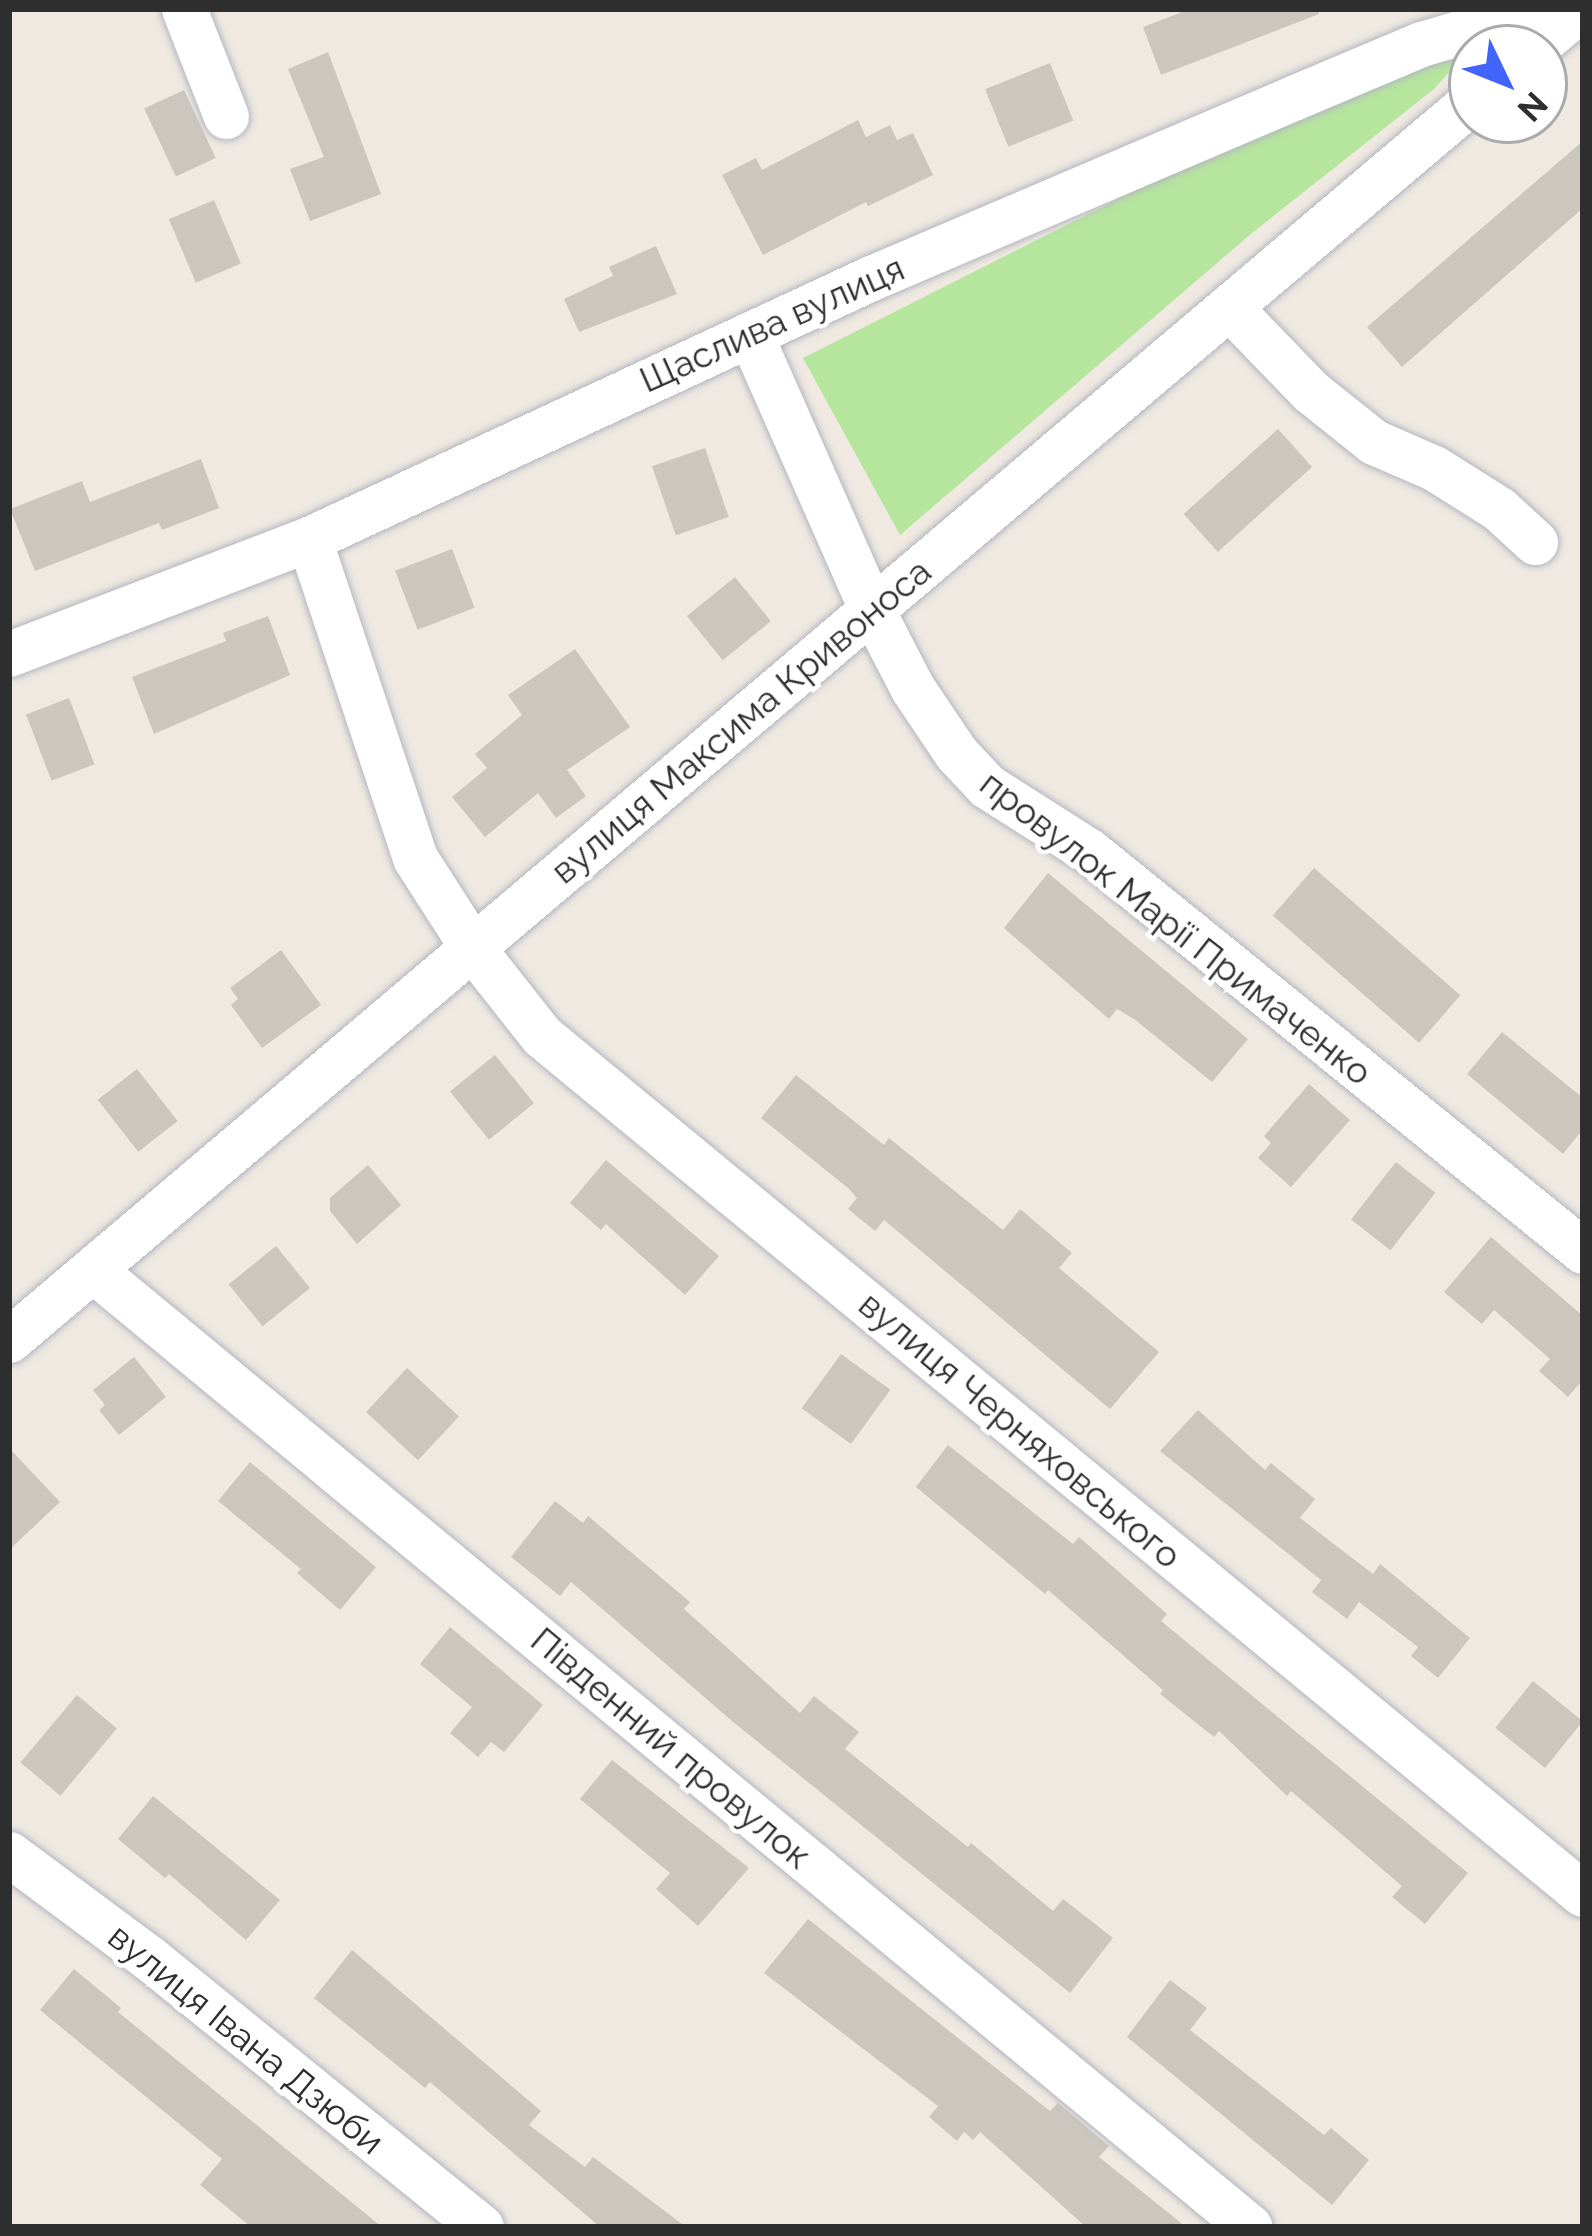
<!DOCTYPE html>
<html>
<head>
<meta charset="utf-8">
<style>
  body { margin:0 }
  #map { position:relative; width:1592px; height:2236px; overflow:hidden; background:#efe9e1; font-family:Raleway,sans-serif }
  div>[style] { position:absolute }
  .green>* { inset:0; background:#b6e59e }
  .building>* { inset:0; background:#cbc7bf; transform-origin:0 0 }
  .roads { filter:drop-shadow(0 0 3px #b4b7c1) drop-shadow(0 0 3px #b4b7c1) }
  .minor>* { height:45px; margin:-22.5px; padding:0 22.5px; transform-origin:22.5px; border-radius:22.5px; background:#fff }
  span { translate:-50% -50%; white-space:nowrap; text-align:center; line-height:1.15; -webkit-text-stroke:9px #fff; paint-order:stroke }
  .street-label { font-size:36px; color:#2e2e2e }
  .frame { position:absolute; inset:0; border:12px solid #2e2e2e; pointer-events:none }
  .north { position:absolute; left:1448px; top:24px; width:120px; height:120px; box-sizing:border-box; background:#fff; border:3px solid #ababab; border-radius:50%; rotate:133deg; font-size:33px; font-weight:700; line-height:48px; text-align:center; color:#2e2e2e }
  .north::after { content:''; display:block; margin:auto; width:42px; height:54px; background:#4264fb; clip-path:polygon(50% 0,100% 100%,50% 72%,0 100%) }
</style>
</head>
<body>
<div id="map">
  <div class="green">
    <i style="clip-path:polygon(1445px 53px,1459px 61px,1434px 89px,1252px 233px,900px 535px,803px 358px,1154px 181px)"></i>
  </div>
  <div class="building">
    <i style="clip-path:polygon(1190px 9px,1318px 9px,1319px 14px,1161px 75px,1143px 27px)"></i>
    <i style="clip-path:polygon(328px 52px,381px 194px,310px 221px,290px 169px,324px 157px,288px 69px)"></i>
    <i style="left:1050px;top:63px;width:62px;height:70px;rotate:68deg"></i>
    <i style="left:184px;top:90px;width:75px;height:44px;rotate:65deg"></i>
    <i style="clip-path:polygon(858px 120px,866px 137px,890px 125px,897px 140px,913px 133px,933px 175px,868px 206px,866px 202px,763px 255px,722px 175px,756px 158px,762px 170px)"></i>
    <i style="clip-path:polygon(1583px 141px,1583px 208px,1402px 367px,1367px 327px)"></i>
    <i style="left:214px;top:200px;width:69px;height:49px;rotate:67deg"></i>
    <i style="clip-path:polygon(656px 246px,677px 294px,579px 332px,564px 299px,613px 276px,609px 267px)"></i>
    <i style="left:1278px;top:429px;width:51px;height:127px;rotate:48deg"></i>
    <i style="left:705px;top:448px;width:73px;height:56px;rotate:71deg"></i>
    <i style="clip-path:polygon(201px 459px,219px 508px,162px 530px,159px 523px,35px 571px,10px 509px,82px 481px,90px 502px)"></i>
    <i style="left:452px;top:549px;width:63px;height:61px;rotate:69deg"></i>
    <i style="left:735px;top:577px;width:57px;height:62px;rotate:51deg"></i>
    <i style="clip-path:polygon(268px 616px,290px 675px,154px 734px,132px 677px,226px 641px,223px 633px)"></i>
    <i style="clip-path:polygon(575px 649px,630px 727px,567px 770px,586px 796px,556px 818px,538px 793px,485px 837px,452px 797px,487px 768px,475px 754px,522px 715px,508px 695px)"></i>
    <i style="left:69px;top:698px;width:71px;height:46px;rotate:69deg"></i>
    <i style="left:1314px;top:868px;width:194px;height:63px;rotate:41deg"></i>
    <i style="clip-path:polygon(1048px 873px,1248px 1039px,1212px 1082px,1134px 1019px,1117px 1009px,1109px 1019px,1004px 928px)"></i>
    <i style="clip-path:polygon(281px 950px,321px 1005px,262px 1048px,231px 1005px,238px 999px,230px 988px)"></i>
    <i style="clip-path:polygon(1502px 1032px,1583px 1098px,1583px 1129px,1563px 1154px,1467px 1074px)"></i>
    <i style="left:495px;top:1055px;width:62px;height:58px;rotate:51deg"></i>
    <i style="left:137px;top:1069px;width:66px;height:50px;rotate:52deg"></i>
    <i style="clip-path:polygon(796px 1075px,884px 1145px,889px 1138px,1003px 1230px,1020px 1209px,1072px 1253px,1059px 1268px,1159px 1352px,1110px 1409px,884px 1220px,875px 1231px,848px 1209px,857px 1198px,848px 1188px,761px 1118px)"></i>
    <i style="clip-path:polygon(1309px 1084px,1350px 1120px,1291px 1187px,1258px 1158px,1271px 1143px,1264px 1136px)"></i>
    <i style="clip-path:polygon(606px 1160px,719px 1256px,685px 1295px,606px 1224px,601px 1230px,570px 1203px)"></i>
    <i style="left:1396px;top:1162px;width:50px;height:73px;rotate:38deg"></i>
    <i style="clip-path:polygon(368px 1165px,401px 1205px,357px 1244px,330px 1211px,330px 1198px)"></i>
    <i style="clip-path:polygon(1491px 1237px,1583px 1316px,1583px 1387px,1579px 1384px,1568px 1397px,1539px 1371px,1550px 1359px,1494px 1310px,1482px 1324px,1444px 1292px)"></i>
    <i style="left:276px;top:1246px;width:54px;height:61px;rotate:51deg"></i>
    <i style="left:841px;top:1354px;width:61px;height:67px;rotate:36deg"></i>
    <i style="clip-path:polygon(134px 1357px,166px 1397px,119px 1435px,99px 1410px,105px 1405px,93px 1390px)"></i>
    <i style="left:407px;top:1368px;width:71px;height:60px;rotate:43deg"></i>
    <i style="clip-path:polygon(1198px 1410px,1265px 1470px,1271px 1463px,1315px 1499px,1300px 1518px,1373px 1574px,1380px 1564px,1470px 1638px,1438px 1678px,1411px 1656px,1418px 1647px,1359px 1602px,1347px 1619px,1312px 1592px,1321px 1580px,1160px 1451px)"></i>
    <i style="clip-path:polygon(948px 1445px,1073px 1544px,1079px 1537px,1167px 1614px,1161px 1621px,1468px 1873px,1425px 1924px,1392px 1897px,1402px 1886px,1291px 1791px,1287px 1796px,1219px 1731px,1214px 1737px,1160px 1694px,1163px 1690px,1048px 1590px,1045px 1594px,916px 1487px)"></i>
    <i style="clip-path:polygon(9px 1448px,60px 1502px,9px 1550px)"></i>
    <i style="clip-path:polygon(250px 1462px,376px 1567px,340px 1610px,297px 1573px,301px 1569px,218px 1501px)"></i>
    <i style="clip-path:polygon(555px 1501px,583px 1523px,588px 1516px,690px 1602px,684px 1609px,800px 1713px,814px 1696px,859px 1732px,845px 1749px,968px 1847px,971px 1843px,1053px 1911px,1063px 1899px,1113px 1938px,1070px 1993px,732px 1721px,571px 1582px,560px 1596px,511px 1557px)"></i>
    <i style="clip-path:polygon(450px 1627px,543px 1705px,504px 1752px,491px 1742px,478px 1757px,450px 1733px,472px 1707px,420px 1664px)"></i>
    <i style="left:1533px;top:1681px;width:64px;height:60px;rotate:39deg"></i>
    <i style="left:77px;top:1695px;width:52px;height:88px;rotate:40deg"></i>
    <i style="clip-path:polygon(612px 1760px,749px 1868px,698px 1926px,656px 1889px,670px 1873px,580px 1799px)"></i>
    <i style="clip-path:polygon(153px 1796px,280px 1900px,246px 1940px,169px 1874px,165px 1878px,118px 1839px)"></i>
    <i style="clip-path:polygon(808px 1919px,1050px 2111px,1058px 2103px,1109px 2146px,1099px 2157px,1186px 2227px,1086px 2227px,980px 2132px,973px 2140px,964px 2132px,957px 2141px,929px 2117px,938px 2106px,764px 1973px)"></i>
    <i style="clip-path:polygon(352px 1950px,541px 2111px,529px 2125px,585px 2167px,593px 2157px,686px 2227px,600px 2227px,430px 2082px,425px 2088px,314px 1998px)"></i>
    <i style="clip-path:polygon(74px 1969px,121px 2008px,118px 2012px,382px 2227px,251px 2227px,200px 2185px,222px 2159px,40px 2010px)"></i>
    <i style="clip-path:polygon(1170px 1980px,1207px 2008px,1190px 2030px,1324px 2135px,1331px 2128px,1369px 2160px,1332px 2205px,1127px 2037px)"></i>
  </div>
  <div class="roads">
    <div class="minor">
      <i style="left:184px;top:9px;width:115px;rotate:68.6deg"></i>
      <i style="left:1534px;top:48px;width:60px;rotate:-40.3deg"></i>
      <i style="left:1229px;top:307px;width:117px;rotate:46deg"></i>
      <i style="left:1310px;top:391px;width:82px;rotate:38.6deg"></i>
      <i style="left:1374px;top:442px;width:65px;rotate:23.4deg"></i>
      <i style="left:1434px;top:468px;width:77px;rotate:32.2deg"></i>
      <i style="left:1499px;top:509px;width:49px;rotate:42.5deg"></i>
      <i style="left:750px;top:334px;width:302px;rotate:66.2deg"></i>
      <i style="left:872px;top:610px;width:89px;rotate:62.6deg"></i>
      <i style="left:913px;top:689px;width:77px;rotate:56.1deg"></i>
      <i style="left:956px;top:753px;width:45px;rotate:46.8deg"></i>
      <i style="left:987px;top:786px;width:121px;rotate:32.5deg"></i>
      <i style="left:1089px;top:851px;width:636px;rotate:39deg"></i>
      <i style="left:309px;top:539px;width:336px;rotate:71.6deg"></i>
      <i style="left:415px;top:858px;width:109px;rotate:57.3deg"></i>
      <i style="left:474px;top:950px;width:110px;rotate:51.7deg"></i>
      <i style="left:542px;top:1036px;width:1349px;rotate:39.5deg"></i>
      <i style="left:9px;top:654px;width:321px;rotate:-21deg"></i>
      <i style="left:309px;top:539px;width:620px;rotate:-24.91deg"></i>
      <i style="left:871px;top:278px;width:459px;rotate:-23.1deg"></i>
      <i style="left:1293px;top:98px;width:139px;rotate:-22.9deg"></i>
      <i style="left:1421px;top:44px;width:125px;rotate:-16.3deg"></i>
      <i style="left:93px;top:1270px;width:1501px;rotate:39.6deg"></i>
      <i style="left:9px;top:1340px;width:1917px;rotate:-40.26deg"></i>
      <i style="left:9px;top:1854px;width:174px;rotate:36.6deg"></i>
      <i style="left:149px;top:1958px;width:427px;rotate:39deg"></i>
    </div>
  </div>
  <div class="street-label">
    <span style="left:772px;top:324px;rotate:-24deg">Щаслива вулиця</span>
    <span style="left:741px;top:721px;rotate:-40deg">вулиця Максима Кривоноса</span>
    <span style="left:1176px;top:928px;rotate:38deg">провулок Марії Примаченко</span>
    <span style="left:1020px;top:1430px;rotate:40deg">вулиця Черняховського</span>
    <span style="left:671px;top:1748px;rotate:40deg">Південний провулок</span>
    <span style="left:246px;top:2039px;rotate:39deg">вулиця Івана Дзюби</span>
  </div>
  <div class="frame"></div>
  <div class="north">N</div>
</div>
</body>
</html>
